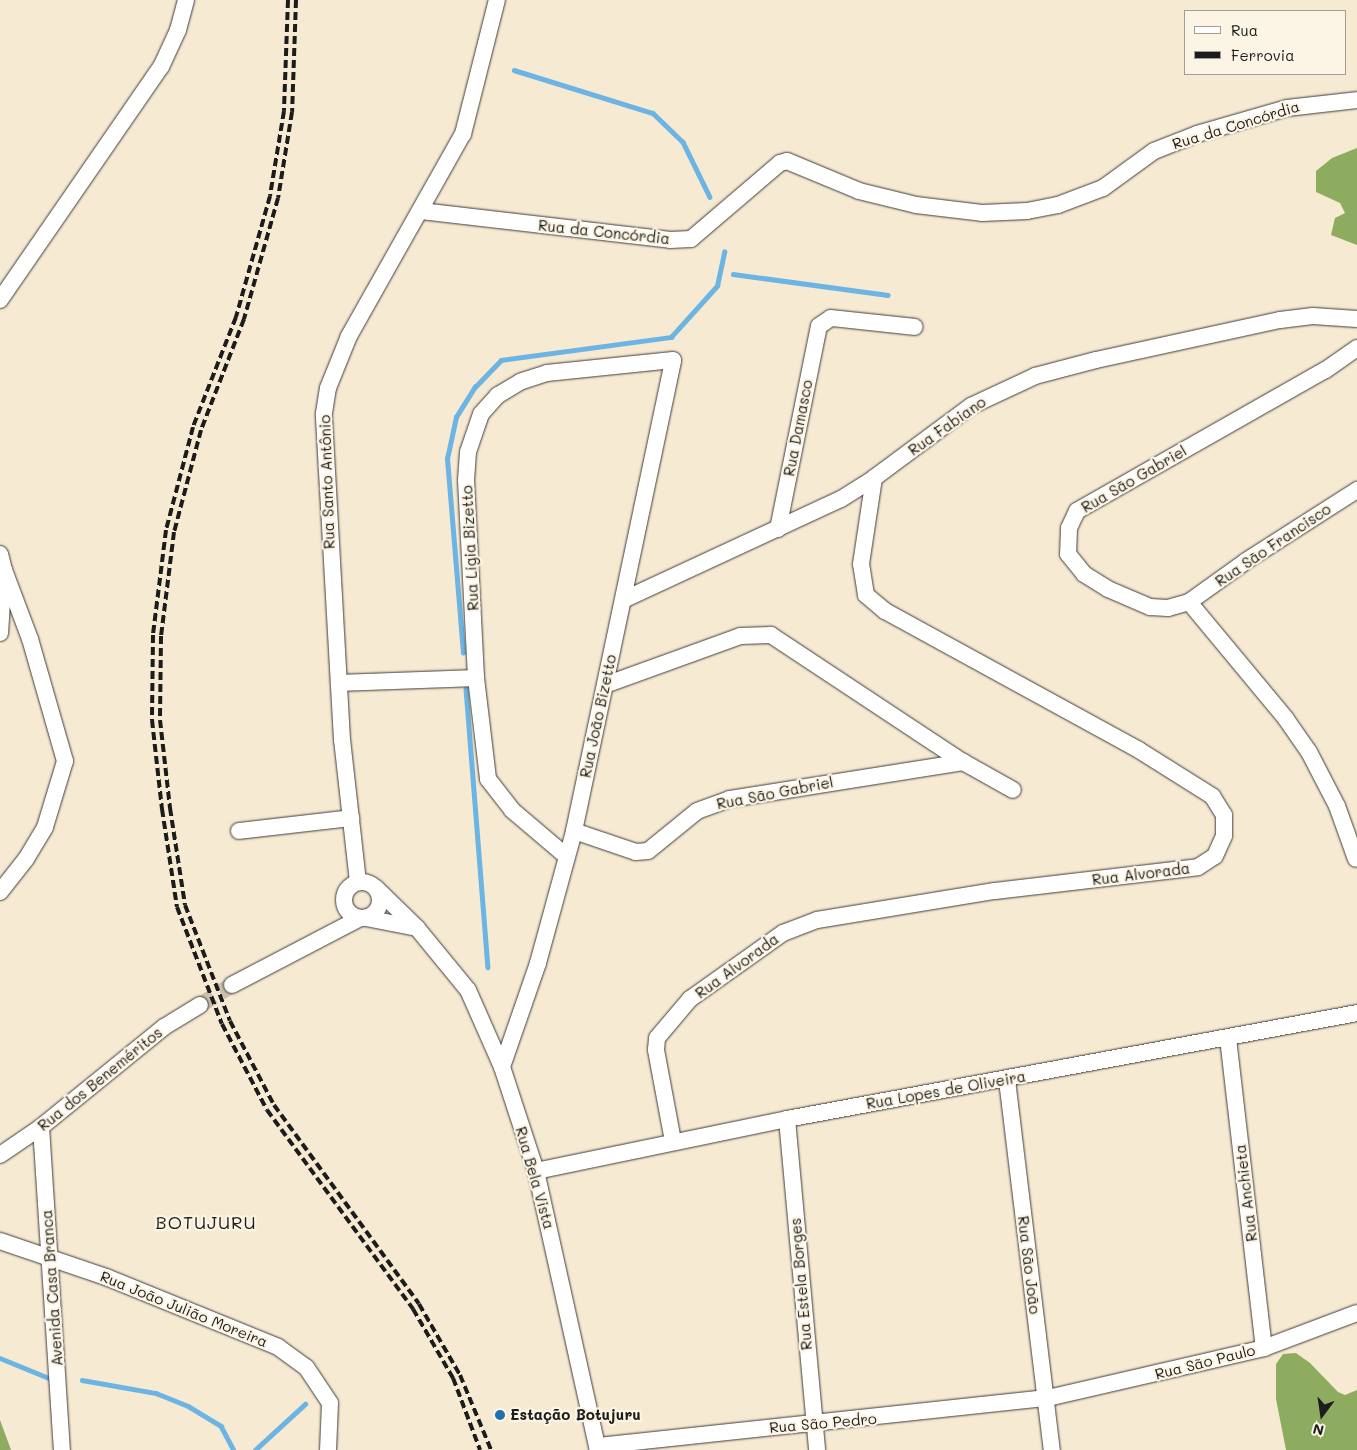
<!DOCTYPE html>
<html>
<head>
<meta charset="utf-8">
<style>
  body { margin:0 }
  #map { position:relative; width:1357px; height:1450px; overflow:hidden; background:#f7ead3; font-family:Mali,sans-serif }
  div>[style] { position:absolute }
  .forest>* { inset:0; background:#8dac5f }
  .stream>* { height:4.5px; margin:-2.25px; padding:0 2.25px; transform-origin:2.25px; border-radius:2.25px; background:#6bb4e3 }
  .street-tunnel>* { height:16px; margin-top:-8px; transform-origin:0; background:repeating-linear-gradient(90deg,#cbc1ae 0 16px,transparent 0 24px) }
  .roads { filter:drop-shadow(0 0 1px #3d3b37) drop-shadow(0 0 1px #3d3b37) }
  .street>* { height:16px; margin:-8px; padding:0 8px; transform-origin:8px; border-radius:8px; background:#fff }
  .street>.ring { margin:-8px; padding:0; box-sizing:content-box; background:none; border:16px solid #fff; border-radius:50% }
  .rail>* { height:4px; margin-top:-2px; transform-origin:0; background:repeating-linear-gradient(90deg,#1c1c1c 0 8px,transparent 0 12px) }
  .dots>* { width:14px; height:14px; translate:-50% -50%; box-sizing:border-box; border:2px solid #fcf5e5; border-radius:50% }
  span { translate:-50% -50%; white-space:nowrap; text-align:center; line-height:1.15; -webkit-text-stroke:4.5px #fcf5e5; paint-order:stroke }
  .street-label { font-size:15px; color:#1c1c1c }
  .poi-label { font-size:15px; color:#1c1c1c; font-weight:700 }
  .left { translate:0 -50%; text-align:left }
  .quarter-label { font-size:18px; color:#1c1c1c; letter-spacing:1px }
  .legend { position:absolute; left:1184px; top:10px; width:162px; height:65px; box-sizing:border-box; background:#fcf5e5; border:1px solid #a29e95; margin:0; padding:6px 9px; list-style:none; font-size:15px; color:#1c1c1c }
  .legend li { display:flex; align-items:center; gap:10px; height:25px }
  .legend b { width:25px; border:1px solid #a29e95 }
  .north { position:absolute; left:1297px; top:1390px; width:50px; height:50px; -webkit-text-stroke:4px #fcf5e5; paint-order:stroke; rotate:194deg; font-size:14px; font-weight:700; line-height:20px; text-align:center; color:#1c1c1c }
  .north::after { content:''; display:block; margin:auto; width:18px; height:22px; background:#1c1c1c; clip-path:polygon(50% 0,100% 100%,50% 72%,0 100%) }
</style>
</head>
<body>
<div id="map">
  <div class="forest">
    <i style="clip-path:polygon(1357px 148px,1357px 245px,1331px 235px,1335px 218px,1345px 213px,1340px 203px,1316px 192px,1316px 171px,1332px 158px)"></i>
    <i style="clip-path:polygon(1296px 1353px,1310px 1363px,1338px 1392px,1345px 1395px,1357px 1390px,1357px 1450px,1286px 1450px,1276px 1399px,1276px 1364px,1283px 1354px)"></i>
    <i style="clip-path:polygon(0 1420px,11px 1450px,0 1450px)"></i>
  </div>
  <div class="stream">
    <i style="left:514px;top:70px;width:145px;rotate:17.2deg"></i>
    <i style="left:653px;top:113px;width:42px;rotate:44deg"></i>
    <i style="left:683px;top:142px;width:61px;rotate:63.9deg"></i>
    <i style="left:733px;top:274px;width:156px;rotate:7.7deg"></i>
    <i style="left:463px;top:653px;width:195px;rotate:-94.7deg"></i>
    <i style="left:447px;top:459px;width:43px;rotate:-77.9deg"></i>
    <i style="left:456px;top:417px;width:36px;rotate:-58deg"></i>
    <i style="left:475px;top:387px;width:37px;rotate:-46deg"></i>
    <i style="left:501px;top:360px;width:172px;rotate:-7.7deg"></i>
    <i style="left:671px;top:337px;width:69px;rotate:-48deg"></i>
    <i style="left:717px;top:286px;width:35px;rotate:-78deg"></i>
    <i style="left:466px;top:689px;width:279px;rotate:85.5deg"></i>
    <i style="left:0;top:1358px;width:53px;rotate:22.2deg"></i>
    <i style="left:82px;top:1380px;width:75px;rotate:10deg"></i>
    <i style="left:156px;top:1393px;width:35px;rotate:22deg"></i>
    <i style="left:188px;top:1406px;width:39px;rotate:31deg"></i>
    <i style="left:221px;top:1426px;width:27px;rotate:62deg"></i>
    <i style="left:255px;top:1450px;width:68px;rotate:-42.6deg"></i>
  </div>
  <div class="street-tunnel">
    <i style="left:200px;top:1005px;width:38px;rotate:-32deg"></i>
  </div>
  <div class="roads">
    <div class="street">
      <i style="left:421px;top:211px;width:251px;rotate:6.6deg"></i>
      <i style="left:670px;top:240px;width:21px;rotate:-3deg"></i>
      <i style="left:691px;top:239px;width:117px;rotate:-40.5deg"></i>
      <i style="left:780px;top:163px;width:7px;rotate:-16deg"></i>
      <i style="left:787px;top:161px;width:78px;rotate:22.6deg"></i>
      <i style="left:859px;top:191px;width:59px;rotate:13.8deg"></i>
      <i style="left:916px;top:205px;width:66px;rotate:6.9deg"></i>
      <i style="left:982px;top:213px;width:45px;rotate:-2.5deg"></i>
      <i style="left:1027px;top:211px;width:32px;rotate:-11deg"></i>
      <i style="left:1058px;top:205px;width:48px;rotate:-20.7deg"></i>
      <i style="left:1103px;top:188px;width:63px;rotate:-36deg"></i>
      <i style="left:1154px;top:151px;width:46px;rotate:-21.6deg"></i>
      <i style="left:1197px;top:134px;width:94px;rotate:-16.1deg"></i>
      <i style="left:1287px;top:108px;width:70px;rotate:-6.5deg"></i>
      <i style="left:0;top:300px;width:283px;rotate:-55.4deg"></i>
      <i style="left:161px;top:67px;width:41px;rotate:-65.3deg"></i>
      <i style="left:178px;top:30px;width:31px;rotate:-75deg"></i>
      <i style="left:1357px;top:348px;width:39px;rotate:145deg"></i>
      <i style="left:1325px;top:370px;width:285px;rotate:150.4deg"></i>
      <i style="left:1077px;top:511px;width:19px;rotate:115deg"></i>
      <i style="left:1069px;top:528px;width:26px;rotate:92deg"></i>
      <i style="left:1068px;top:554px;width:26px;rotate:51deg"></i>
      <i style="left:1084px;top:574px;width:28px;rotate:32deg"></i>
      <i style="left:1108px;top:589px;width:46px;rotate:23.2deg"></i>
      <i style="left:1150px;top:607px;width:18px;rotate:3deg"></i>
      <i style="left:1168px;top:608px;width:22px;rotate:-16deg"></i>
      <i style="left:1189px;top:602px;width:70px;rotate:-35.7deg"></i>
      <i style="left:1246px;top:561px;width:132px;rotate:-32.6deg"></i>
      <i style="left:778px;top:529px;width:207px;rotate:-78.6deg"></i>
      <i style="left:819px;top:326px;width:14px;rotate:-34deg"></i>
      <i style="left:831px;top:318px;width:84px;rotate:6.1deg"></i>
      <i style="left:0;top:554px;width:16px;rotate:76deg"></i>
      <i style="left:4px;top:570px;width:63px;rotate:93.6deg"></i>
      <i style="left:623px;top:600px;width:240px;rotate:-24.9deg"></i>
      <i style="left:841px;top:499px;width:39px;rotate:-32deg"></i>
      <i style="left:874px;top:478px;width:121px;rotate:-36.6deg"></i>
      <i style="left:971px;top:406px;width:71px;rotate:-25.1deg"></i>
      <i style="left:1035px;top:376px;width:63px;rotate:-14.7deg"></i>
      <i style="left:1096px;top:360px;width:188px;rotate:-12.3deg"></i>
      <i style="left:1280px;top:320px;width:33px;rotate:-7deg"></i>
      <i style="left:1313px;top:316px;width:44px;rotate:3.9deg"></i>
      <i style="left:1189px;top:602px;width:152px;rotate:50.3deg"></i>
      <i style="left:1286px;top:719px;width:40px;rotate:55.1deg"></i>
      <i style="left:1309px;top:752px;width:61px;rotate:62.6deg"></i>
      <i style="left:1337px;top:806px;width:56px;rotate:70.3deg"></i>
      <i style="left:339px;top:683px;width:137px;rotate:-2.1deg"></i>
      <i style="left:605px;top:685px;width:144px;rotate:-19.9deg"></i>
      <i style="left:740px;top:636px;width:31px;rotate:-2deg"></i>
      <i style="left:771px;top:635px;width:230px;rotate:33.5deg"></i>
      <i style="left:963px;top:762px;width:57px;rotate:29.2deg"></i>
      <i style="left:239px;top:831px;width:113px;rotate:-6.6deg"></i>
      <i style="left:574px;top:831px;width:65px;rotate:18.7deg"></i>
      <i style="left:636px;top:852px;width:12px;rotate:-5deg"></i>
      <i style="left:648px;top:851px;width:63px;rotate:-39.2deg"></i>
      <i style="left:697px;top:811px;width:35px;rotate:-20deg"></i>
      <i style="left:730px;top:799px;width:236px;rotate:-9deg"></i>
      <i class="ring" style="left:344px;top:882px;width:20px;height:20px"></i>
      <i style="left:358px;top:882px;width:143px;rotate:-96.4deg"></i>
      <i style="left:342px;top:740px;width:327px;rotate:-93.2deg"></i>
      <i style="left:324px;top:413px;width:25px;rotate:-81deg"></i>
      <i style="left:328px;top:388px;width:56px;rotate:-68deg"></i>
      <i style="left:349px;top:336px;width:232px;rotate:-60.6deg"></i>
      <i style="left:463px;top:134px;width:138px;rotate:-75.8deg"></i>
      <i style="left:376px;top:888px;width:57px;rotate:44.3deg"></i>
      <i style="left:417px;top:928px;width:80px;rotate:50.6deg"></i>
      <i style="left:468px;top:990px;width:84px;rotate:66.2deg"></i>
      <i style="left:502px;top:1067px;width:109px;rotate:71.9deg"></i>
      <i style="left:536px;top:1171px;width:286px;rotate:77.5deg"></i>
      <i style="left:0;top:892px;width:42px;rotate:-51.8deg"></i>
      <i style="left:26px;top:859px;width:37px;rotate:-59deg"></i>
      <i style="left:45px;top:827px;width:69px;rotate:-73.1deg"></i>
      <i style="left:65px;top:761px;width:127px;rotate:-106deg"></i>
      <i style="left:30px;top:639px;width:74px;rotate:-110.6deg"></i>
      <i style="left:366px;top:918px;width:52px;rotate:11.1deg"></i>
      <i style="left:232px;top:985px;width:144px;rotate:-27.6deg"></i>
      <i style="left:1228px;top:1038px;width:312px;rotate:83.4deg"></i>
      <i style="left:502px;top:1067px;width:110px;rotate:-70.9deg"></i>
      <i style="left:538px;top:963px;width:137px;rotate:-74.7deg"></i>
      <i style="left:574px;top:831px;width:481px;rotate:-78.1deg"></i>
      <i style="left:673px;top:360px;width:127px;rotate:174.1deg"></i>
      <i style="left:547px;top:373px;width:28px;rotate:162deg"></i>
      <i style="left:520px;top:382px;width:26px;rotate:149deg"></i>
      <i style="left:498px;top:395px;width:25px;rotate:132deg"></i>
      <i style="left:481px;top:414px;width:40px;rotate:108.9deg"></i>
      <i style="left:468px;top:452px;width:28px;rotate:94deg"></i>
      <i style="left:466px;top:480px;width:198px;rotate:87.1deg"></i>
      <i style="left:476px;top:678px;width:102px;rotate:83.2deg"></i>
      <i style="left:488px;top:779px;width:39px;rotate:52deg"></i>
      <i style="left:512px;top:810px;width:71px;rotate:40.4deg"></i>
      <i style="left:1007px;top:1080px;width:373px;rotate:83.1deg"></i>
      <i style="left:787px;top:1119px;width:332px;rotate:84.8deg"></i>
      <i style="left:41px;top:1127px;width:324px;rotate:86.3deg"></i>
      <i style="left:673px;top:1141px;width:93px;rotate:-100.6deg"></i>
      <i style="left:656px;top:1050px;width:12px;rotate:-85deg"></i>
      <i style="left:657px;top:1038px;width:51px;rotate:-49.8deg"></i>
      <i style="left:690px;top:999px;width:114px;rotate:-35.4deg"></i>
      <i style="left:783px;top:933px;width:36px;rotate:-21deg"></i>
      <i style="left:817px;top:920px;width:180px;rotate:-9.3deg"></i>
      <i style="left:995px;top:891px;width:204px;rotate:-6.7deg"></i>
      <i style="left:1198px;top:867px;width:20px;rotate:-33deg"></i>
      <i style="left:1215px;top:856px;width:22px;rotate:-66deg"></i>
      <i style="left:1224px;top:836px;width:21px;rotate:-90deg"></i>
      <i style="left:1224px;top:815px;width:22px;rotate:-122deg"></i>
      <i style="left:1212px;top:796px;width:86px;rotate:-147.8deg"></i>
      <i style="left:1139px;top:750px;width:290px;rotate:-151.3deg"></i>
      <i style="left:885px;top:611px;width:25px;rotate:-140deg"></i>
      <i style="left:866px;top:595px;width:31px;rotate:-99deg"></i>
      <i style="left:861px;top:564px;width:87px;rotate:-81.4deg"></i>
      <i style="left:0;top:1155px;width:50px;rotate:-34.3deg"></i>
      <i style="left:41px;top:1127px;width:159px;rotate:-39.1deg"></i>
      <i style="left:164px;top:1027px;width:42px;rotate:-31.4deg"></i>
      <i style="left:536px;top:1171px;width:256px;rotate:-11.7deg"></i>
      <i style="left:787px;top:1119px;width:580px;rotate:-10.53deg"></i>
      <i style="left:0;top:1241px;width:112px;rotate:18.8deg"></i>
      <i style="left:106px;top:1277px;width:186px;rotate:22.1deg"></i>
      <i style="left:278px;top:1347px;width:34px;rotate:36deg"></i>
      <i style="left:306px;top:1367px;width:43px;rotate:56.3deg"></i>
      <i style="left:330px;top:1403px;width:47px;rotate:92.4deg"></i>
      <i style="left:597px;top:1446px;width:454px;rotate:-6.1deg"></i>
      <i style="left:1048px;top:1398px;width:222px;rotate:-13deg"></i>
      <i style="left:1264px;top:1348px;width:99px;rotate:-20.6deg"></i>
    </div>
  </div>
  <div class="rail">
    <i style="left:288px;top:0;width:111px;rotate:92.1deg"></i>
    <i style="left:284px;top:111px;width:86px;rotate:99.4deg"></i>
    <i style="left:270px;top:196px;width:126px;rotate:105.7deg"></i>
    <i style="left:236px;top:317px;width:118px;rotate:111.4deg"></i>
    <i style="left:193px;top:427px;width:106px;rotate:104.7deg"></i>
    <i style="left:166px;top:530px;width:106px;rotate:97.1deg"></i>
    <i style="left:153px;top:635px;width:85px;rotate:90.7deg"></i>
    <i style="left:152px;top:720px;width:90px;rotate:83.6deg"></i>
    <i style="left:162px;top:809px;width:99px;rotate:81.3deg"></i>
    <i style="left:177px;top:907px;width:125px;rotate:69deg"></i>
    <i style="left:222px;top:1024px;width:97px;rotate:62.4deg"></i>
    <i style="left:267px;top:1110px;width:247px;rotate:53.7deg"></i>
    <i style="left:413px;top:1309px;width:80px;rotate:59.9deg"></i>
    <i style="left:453px;top:1378px;width:77px;rotate:69.4deg"></i>
    <i style="left:296px;top:0;width:112px;rotate:92deg"></i>
    <i style="left:292px;top:112px;width:87px;rotate:99.2deg"></i>
    <i style="left:278px;top:198px;width:126px;rotate:105.7deg"></i>
    <i style="left:244px;top:319px;width:119px;rotate:111.2deg"></i>
    <i style="left:201px;top:430px;width:106px;rotate:104.8deg"></i>
    <i style="left:174px;top:532px;width:105px;rotate:97.1deg"></i>
    <i style="left:161px;top:636px;width:84px;rotate:90.7deg"></i>
    <i style="left:160px;top:720px;width:89px;rotate:83.5deg"></i>
    <i style="left:170px;top:808px;width:98px;rotate:81.2deg"></i>
    <i style="left:185px;top:905px;width:124px;rotate:68.8deg"></i>
    <i style="left:230px;top:1021px;width:95px;rotate:62.4deg"></i>
    <i style="left:274px;top:1105px;width:246px;rotate:53.9deg"></i>
    <i style="left:419px;top:1304px;width:82px;rotate:60deg"></i>
    <i style="left:460px;top:1375px;width:81px;rotate:67.5deg"></i>
  </div>
  <div class="dots">
    <i style="left:500px;top:1415px;background:#1f6fb2"></i>
  </div>
  <div class="street-label">
    <span style="left:1236px;top:125px;rotate:-17deg">Rua da Concórdia</span>
    <span style="left:604px;top:232px;rotate:6deg">Rua da Concórdia</span>
    <span style="left:947px;top:426px;rotate:-35deg">Rua Fabiano</span>
    <span style="left:798px;top:428px;rotate:-79deg">Rua Damasco</span>
    <span style="left:1134px;top:479px;rotate:-30deg">Rua São Gabriel</span>
    <span style="left:327px;top:482px;rotate:-92deg">Rua Santo Antônio</span>
    <span style="left:1273px;top:545px;rotate:-34deg">Rua São Francisco</span>
    <span style="left:470px;top:548px;rotate:-93deg">Rua Lígia Bizetto</span>
    <span style="left:598px;top:716px;rotate:-78deg">Rua João Bizetto</span>
    <span style="left:775px;top:793px;rotate:-11deg">Rua São Gabriel</span>
    <span style="left:1141px;top:874px;rotate:-7deg">Rua Alvorada</span>
    <span style="left:737px;top:966px;rotate:-36deg">Rua Alvorada</span>
    <span style="left:100px;top:1079px;rotate:-39deg">Rua dos Beneméritos</span>
    <span style="left:946px;top:1090px;rotate:-10deg">Rua Lopes de Oliveira</span>
    <span style="left:535px;top:1178px;rotate:74deg">Rua Bela Vista</span>
    <span style="left:1246px;top:1193px;rotate:-97deg">Rua Anchieta</span>
    <span style="left:1029px;top:1265px;rotate:83deg">Rua São João</span>
    <span style="left:801px;top:1284px;rotate:-95deg">Rua Estela Borges</span>
    <span style="left:52px;top:1288px;rotate:-94deg">Avenida Casa Branca</span>
    <span style="left:184px;top:1309px;rotate:22deg">Rua João Julião Moreira</span>
    <span style="left:1205px;top:1362px;rotate:-14deg">Rua São Paulo</span>
    <span style="left:823px;top:1423px;rotate:-5deg">Rua São Pedro</span>
  </div>
  <div class="poi-label">
    <span class="left" style="left:510px;top:1415px">Estação Botujuru</span>
  </div>
  <div class="quarter-label">
    <span style="left:206px;top:1222px">BOTUJURU</span>
  </div>
  <ul class="legend">
  <li><b style="height:6px;background:#fff"></b>Rua</li>
  <li><b style="height:6px;background:#1c1c1c"></b>Ferrovia</li>
  </ul>
  <div class="north">N</div>
</div>
</body>
</html>
